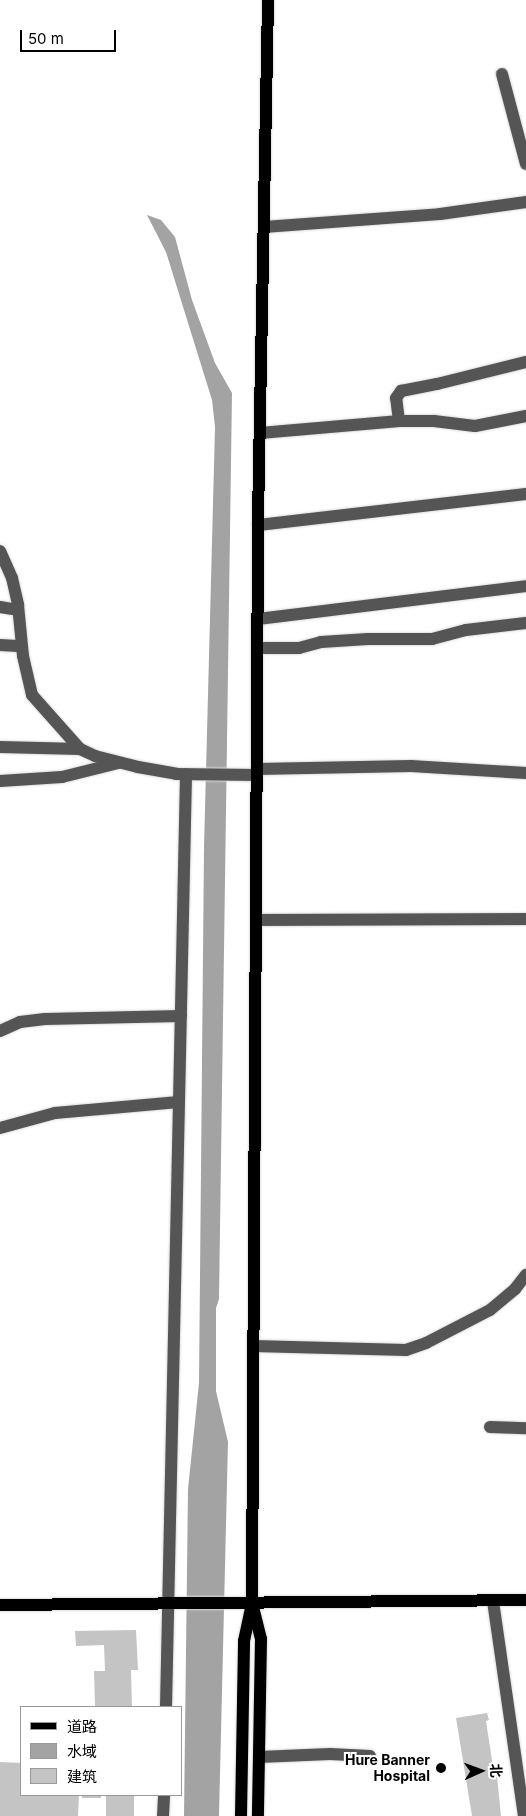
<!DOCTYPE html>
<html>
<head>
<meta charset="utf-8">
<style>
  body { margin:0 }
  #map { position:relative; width:526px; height:1816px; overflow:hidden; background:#fff; font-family:Inter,"Noto Sans SC",sans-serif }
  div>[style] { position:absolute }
  .water>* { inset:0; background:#a3a3a3 }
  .building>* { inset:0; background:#c4c4c4; transform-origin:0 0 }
  .roads { filter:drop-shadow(0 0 1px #dbdbdb) drop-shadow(0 0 1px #dbdbdb) }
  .minor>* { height:12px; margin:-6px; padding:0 6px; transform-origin:6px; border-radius:6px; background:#555 }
  .major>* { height:12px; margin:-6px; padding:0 6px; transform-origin:6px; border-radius:6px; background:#000 }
  .dots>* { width:14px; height:14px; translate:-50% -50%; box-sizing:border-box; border:2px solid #fff; border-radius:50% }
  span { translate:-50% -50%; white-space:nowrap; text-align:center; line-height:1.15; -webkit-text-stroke:4px #fff; paint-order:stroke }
  .poi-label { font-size:14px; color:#000; font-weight:700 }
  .right { translate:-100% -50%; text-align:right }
  .legend { position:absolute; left:20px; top:1706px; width:162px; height:90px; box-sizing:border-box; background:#fff; border:1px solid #999; margin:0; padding:6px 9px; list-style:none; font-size:15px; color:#000 }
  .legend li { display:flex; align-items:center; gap:10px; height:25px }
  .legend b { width:25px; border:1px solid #999 }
  .north { position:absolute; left:456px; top:1746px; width:50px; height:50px; -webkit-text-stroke:4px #fff; paint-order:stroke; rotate:88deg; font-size:14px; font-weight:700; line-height:20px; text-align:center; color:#000 }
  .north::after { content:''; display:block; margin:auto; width:18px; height:22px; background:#000; clip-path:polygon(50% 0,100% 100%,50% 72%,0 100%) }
  .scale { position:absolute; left:20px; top:30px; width:96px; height:22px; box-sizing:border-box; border:2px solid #000; border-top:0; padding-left:6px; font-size:15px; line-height:18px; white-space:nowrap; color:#000; -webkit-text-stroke:4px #fff; paint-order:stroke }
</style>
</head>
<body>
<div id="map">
  <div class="water">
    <i style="clip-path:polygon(147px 215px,161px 220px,175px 237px,192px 300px,215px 363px,232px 393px,219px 1299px,216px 1308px,216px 1391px,228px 1442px,219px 1816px,184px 1816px,188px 1489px,199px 1383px,204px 847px,215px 427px,212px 400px,166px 252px)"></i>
  </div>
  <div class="building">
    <i style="clip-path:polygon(136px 1630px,138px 1670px,131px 1670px,132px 1707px,95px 1707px,94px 1671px,105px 1671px,104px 1645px,76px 1646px,75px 1631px)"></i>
    <i style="clip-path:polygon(487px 1713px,489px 1720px,486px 1721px,493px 1767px,496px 1766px,501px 1816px,472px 1816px,456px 1718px)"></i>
    <i style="clip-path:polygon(0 1762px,21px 1763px,21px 1795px,79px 1795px,78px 1816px,0 1816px)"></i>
    <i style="left:82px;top:1795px;width:19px;height:3px"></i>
    <i style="left:106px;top:1795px;width:28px;height:21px"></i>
  </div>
  <div class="roads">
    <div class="minor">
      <i style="left:502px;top:74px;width:93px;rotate:75.1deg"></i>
      <i style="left:264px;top:227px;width:176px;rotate:-4.2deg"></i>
      <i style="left:440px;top:214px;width:87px;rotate:-7.9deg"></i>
      <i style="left:399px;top:421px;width:23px;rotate:-97deg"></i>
      <i style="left:396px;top:398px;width:9px;rotate:-54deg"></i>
      <i style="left:401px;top:391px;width:37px;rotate:-11deg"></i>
      <i style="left:437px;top:384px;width:92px;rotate:-13.9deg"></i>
      <i style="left:260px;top:433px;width:140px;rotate:-4.9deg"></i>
      <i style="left:399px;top:421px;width:35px"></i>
      <i style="left:434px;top:421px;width:41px;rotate:7deg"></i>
      <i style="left:475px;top:426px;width:52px;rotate:-11.1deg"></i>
      <i style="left:258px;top:525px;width:270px;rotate:-6.6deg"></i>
      <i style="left:0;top:551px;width:30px;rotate:66deg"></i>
      <i style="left:12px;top:578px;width:28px;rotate:77deg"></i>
      <i style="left:18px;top:605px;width:51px;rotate:84.4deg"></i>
      <i style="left:23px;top:656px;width:40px;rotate:77deg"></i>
      <i style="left:32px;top:695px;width:72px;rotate:48.4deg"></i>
      <i style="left:80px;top:749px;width:17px;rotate:25deg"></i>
      <i style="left:95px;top:756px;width:44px;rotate:14.3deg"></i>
      <i style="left:138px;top:767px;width:39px;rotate:10deg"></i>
      <i style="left:176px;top:774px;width:81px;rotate:0.7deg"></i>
      <i style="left:0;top:607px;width:18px;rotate:9deg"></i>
      <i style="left:258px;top:619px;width:270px;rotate:-7deg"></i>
      <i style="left:0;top:645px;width:22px;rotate:3deg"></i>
      <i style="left:258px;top:648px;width:41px"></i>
      <i style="left:299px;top:648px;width:23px;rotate:-15deg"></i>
      <i style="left:321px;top:642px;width:47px;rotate:-3.7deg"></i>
      <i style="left:368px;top:639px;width:64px"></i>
      <i style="left:432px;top:639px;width:35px;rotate:-15deg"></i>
      <i style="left:466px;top:630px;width:60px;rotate:-6.7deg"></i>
      <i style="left:0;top:747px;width:80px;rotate:1.4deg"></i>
      <i style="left:257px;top:769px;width:154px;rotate:-1.1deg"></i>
      <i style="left:411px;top:766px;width:115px;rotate:3.5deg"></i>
      <i style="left:0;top:781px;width:62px;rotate:-3.7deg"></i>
      <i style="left:62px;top:777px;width:58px;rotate:-14deg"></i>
      <i style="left:256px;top:920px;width:270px;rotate:-0.2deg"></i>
      <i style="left:0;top:1031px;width:22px;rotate:-24deg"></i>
      <i style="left:20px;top:1022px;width:25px;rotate:-7deg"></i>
      <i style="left:45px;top:1019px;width:136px;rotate:-1.3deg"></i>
      <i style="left:0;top:1128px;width:57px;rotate:-15.3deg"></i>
      <i style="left:55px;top:1113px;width:124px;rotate:-5.1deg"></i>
      <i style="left:253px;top:1346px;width:153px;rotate:1.5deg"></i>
      <i style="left:406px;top:1350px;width:21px;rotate:-19deg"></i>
      <i style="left:426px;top:1343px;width:72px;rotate:-27.3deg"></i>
      <i style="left:490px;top:1310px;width:33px;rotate:-40deg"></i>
      <i style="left:515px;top:1289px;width:18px;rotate:-52deg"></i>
      <i style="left:490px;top:1427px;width:36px;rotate:2deg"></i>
      <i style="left:493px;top:1601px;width:217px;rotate:81.8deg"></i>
      <i style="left:166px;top:1707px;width:933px;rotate:-88.77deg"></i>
      <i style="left:259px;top:1757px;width:71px;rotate:-2.4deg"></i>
      <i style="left:330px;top:1754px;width:40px;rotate:2.9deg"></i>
      <i style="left:163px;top:1816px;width:21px;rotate:-87deg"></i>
    </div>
    <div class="major">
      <i style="left:0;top:1605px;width:526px;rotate:-0.54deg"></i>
      <i style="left:253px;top:1607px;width:33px;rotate:76deg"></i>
      <i style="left:261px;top:1639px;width:177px;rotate:91deg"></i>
      <i style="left:241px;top:1816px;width:175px;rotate:-89deg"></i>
      <i style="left:244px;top:1641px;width:40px;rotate:-78deg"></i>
      <i style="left:252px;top:1602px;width:1085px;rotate:-89.68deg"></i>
      <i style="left:258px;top:517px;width:517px;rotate:-88.89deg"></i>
    </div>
  </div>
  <div class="dots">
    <i style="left:441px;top:1768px;background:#000"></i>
  </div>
  <div class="poi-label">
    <span class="right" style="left:430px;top:1768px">Hure Banner<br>Hospital</span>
  </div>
  <ul class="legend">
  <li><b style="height:6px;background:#000"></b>道路</li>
  <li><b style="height:14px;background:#a3a3a3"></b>水域</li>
  <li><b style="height:14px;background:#c4c4c4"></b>建筑</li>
  </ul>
  <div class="north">北</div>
  <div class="scale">50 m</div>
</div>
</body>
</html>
